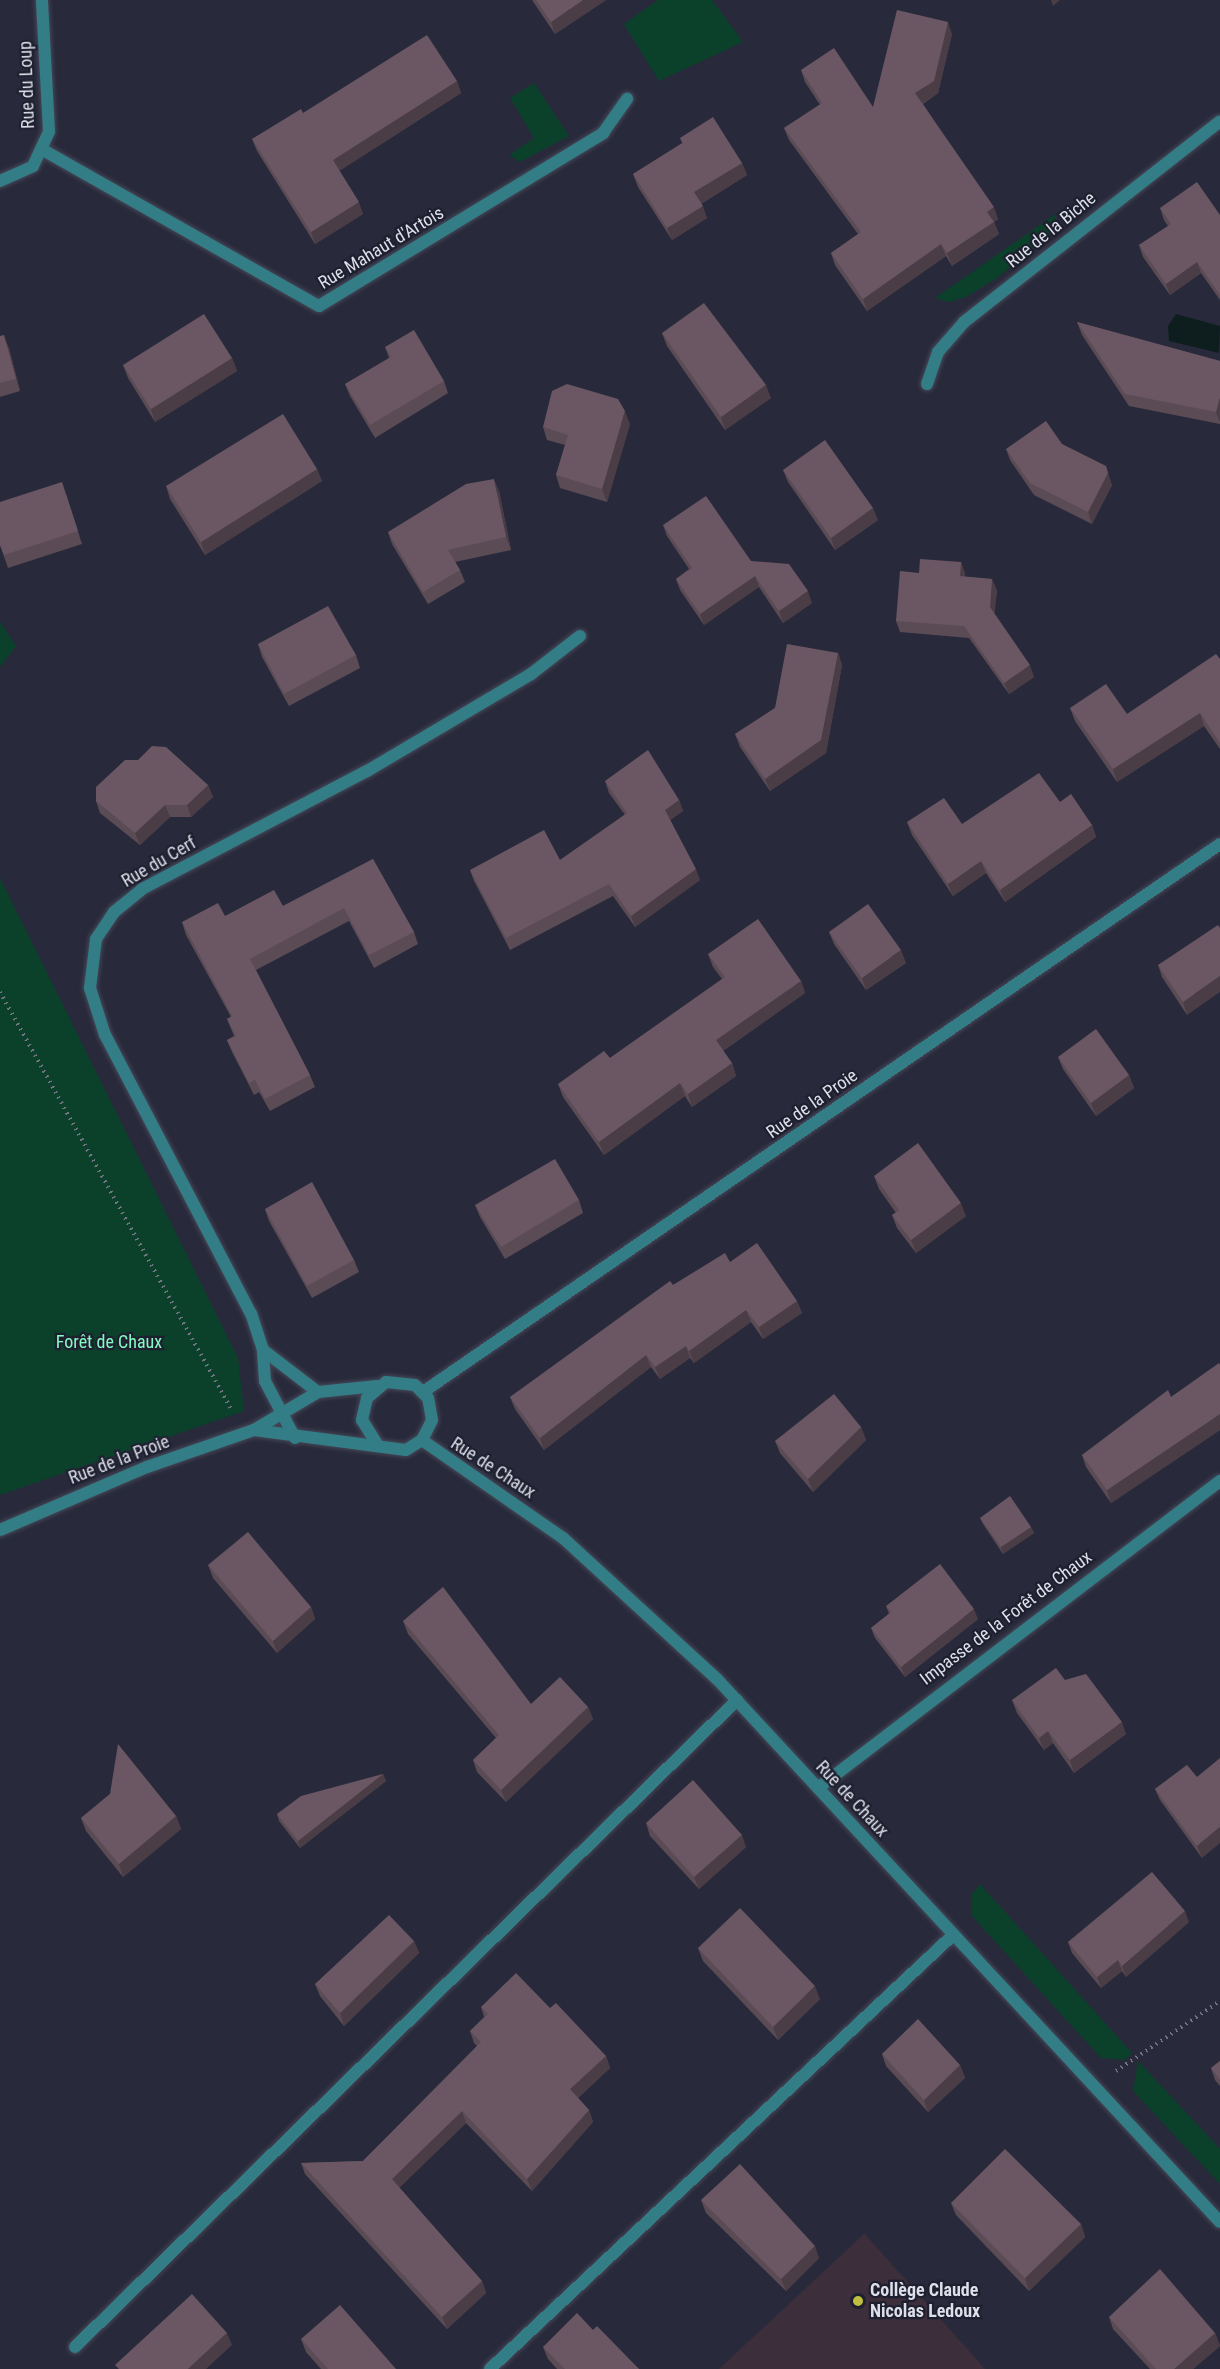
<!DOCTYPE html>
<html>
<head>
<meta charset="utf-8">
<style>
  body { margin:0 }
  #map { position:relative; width:1220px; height:2369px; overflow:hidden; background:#282a3b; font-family:"Roboto Condensed",sans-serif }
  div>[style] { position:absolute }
  .education>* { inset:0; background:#3c2e3b }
  .green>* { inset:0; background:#0b402b }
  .water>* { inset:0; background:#0e1d1e }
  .path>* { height:4px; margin-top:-2px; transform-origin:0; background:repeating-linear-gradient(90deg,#747685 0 1.5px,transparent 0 6px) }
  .roads { filter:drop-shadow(0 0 2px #454757) drop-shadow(0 0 2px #454757) }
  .service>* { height:12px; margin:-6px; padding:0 6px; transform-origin:6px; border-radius:6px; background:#337d86 }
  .minor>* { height:12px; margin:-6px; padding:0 6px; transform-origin:6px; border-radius:6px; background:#337d86 }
  .wall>* { inset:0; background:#5b4b55 }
  .shaded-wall>* { inset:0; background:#4a3d45 }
  .building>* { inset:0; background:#6a5763 }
  .dots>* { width:16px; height:16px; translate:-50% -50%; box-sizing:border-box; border:3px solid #1e2030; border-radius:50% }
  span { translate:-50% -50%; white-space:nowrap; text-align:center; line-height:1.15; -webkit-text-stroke:4.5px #1e2030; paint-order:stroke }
  .street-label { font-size:18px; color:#dddfea }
  .park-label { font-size:18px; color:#85fac2 }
  .poi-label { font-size:18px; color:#dddfea; font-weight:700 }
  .left { translate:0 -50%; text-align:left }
</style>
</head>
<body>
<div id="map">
  <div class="education">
    <i style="clip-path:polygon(864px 2233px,985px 2369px,719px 2369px,864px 2234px)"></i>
  </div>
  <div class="green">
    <i style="clip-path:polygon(658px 0,712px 0,743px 42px,659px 81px,624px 24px)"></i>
    <i style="clip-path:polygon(534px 83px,569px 136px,520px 162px,509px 155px,534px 138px,510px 98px)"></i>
    <i style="clip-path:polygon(1057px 213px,1050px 235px,997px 278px,966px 297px,949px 302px,935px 298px)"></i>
    <i style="clip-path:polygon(0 622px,16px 646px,0 667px)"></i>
    <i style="clip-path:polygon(0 878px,238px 1358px,244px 1411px,0 1495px)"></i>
    <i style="clip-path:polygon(980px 1884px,1132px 2053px,1125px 2060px,1101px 2058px,972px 1916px,971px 1895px)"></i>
    <i style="clip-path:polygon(1138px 2061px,1220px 2149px,1220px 2184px,1133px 2091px)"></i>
  </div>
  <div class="water">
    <i style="clip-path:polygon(1176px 314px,1220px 326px,1219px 353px,1169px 341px,1168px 326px)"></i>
  </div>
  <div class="path">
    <i style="left:0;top:992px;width:477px;rotate:61deg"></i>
    <i style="left:1116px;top:2071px;width:125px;rotate:-33.9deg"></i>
  </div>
  <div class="roads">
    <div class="service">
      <i style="left:75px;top:2347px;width:926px;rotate:-44.34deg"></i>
    </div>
    <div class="minor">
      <i style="left:43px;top:150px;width:317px;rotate:29.5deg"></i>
      <i style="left:319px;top:306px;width:333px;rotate:-31.3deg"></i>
      <i style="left:603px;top:133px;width:42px;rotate:-54.8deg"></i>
      <i style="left:0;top:181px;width:36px;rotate:-24deg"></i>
      <i style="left:33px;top:166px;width:38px;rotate:-65deg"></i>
      <i style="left:49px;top:131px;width:131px;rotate:-93.1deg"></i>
      <i style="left:927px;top:384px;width:34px;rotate:-71deg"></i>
      <i style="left:938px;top:352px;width:40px;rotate:-49deg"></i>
      <i style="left:964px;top:322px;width:325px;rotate:-38.1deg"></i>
      <i style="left:263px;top:1350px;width:69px;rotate:37.4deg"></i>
      <i style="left:423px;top:1392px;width:967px;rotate:-34.51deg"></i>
      <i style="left:254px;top:1430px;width:153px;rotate:7.5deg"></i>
      <i style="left:406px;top:1450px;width:19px;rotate:-32deg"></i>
      <i style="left:422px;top:1440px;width:22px;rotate:-63deg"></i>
      <i style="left:432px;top:1420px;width:22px;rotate:-100deg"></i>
      <i style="left:428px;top:1398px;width:18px;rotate:-135deg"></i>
      <i style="left:415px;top:1385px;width:29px;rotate:-174deg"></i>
      <i style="left:386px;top:1382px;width:25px;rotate:140deg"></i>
      <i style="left:367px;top:1398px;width:23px;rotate:103deg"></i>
      <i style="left:362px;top:1420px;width:31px;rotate:58deg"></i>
      <i style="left:295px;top:1438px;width:64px;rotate:-117.8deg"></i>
      <i style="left:265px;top:1381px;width:31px;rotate:-94deg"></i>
      <i style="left:263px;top:1350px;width:38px;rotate:-108deg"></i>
      <i style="left:251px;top:1314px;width:315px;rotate:-117.6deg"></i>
      <i style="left:105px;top:1035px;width:49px;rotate:-107.7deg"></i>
      <i style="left:90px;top:988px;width:49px;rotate:-83deg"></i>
      <i style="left:96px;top:939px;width:32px;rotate:-56deg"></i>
      <i style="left:114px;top:912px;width:36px;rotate:-39deg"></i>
      <i style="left:142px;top:889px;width:254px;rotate:-27.7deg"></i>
      <i style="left:367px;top:771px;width:191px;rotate:-30.6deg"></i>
      <i style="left:531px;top:674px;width:62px;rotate:-37.8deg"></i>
      <i style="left:422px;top:1440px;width:172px;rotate:34.8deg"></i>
      <i style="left:563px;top:1538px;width:209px;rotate:42.5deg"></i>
      <i style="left:717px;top:1679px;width:740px;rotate:47.19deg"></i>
      <i style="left:0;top:1530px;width:160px;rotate:-23.2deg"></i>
      <i style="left:147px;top:1467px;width:113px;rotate:-19.1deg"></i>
      <i style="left:254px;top:1430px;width:74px;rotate:-30.7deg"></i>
      <i style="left:318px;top:1392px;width:59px;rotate:-5.8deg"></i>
      <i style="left:818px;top:1788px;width:506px;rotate:-37.37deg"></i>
      <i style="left:490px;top:2369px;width:635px;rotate:-43.15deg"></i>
    </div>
  </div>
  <div class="wall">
    <i style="clip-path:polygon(532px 0,606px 0,555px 34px)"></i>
    <i style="clip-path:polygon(952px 34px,938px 93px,923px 104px,998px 219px,994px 222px,999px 234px,952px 266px,946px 256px,867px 311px,835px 265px,831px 253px,858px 234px,789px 140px,784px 128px,820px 105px,805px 82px,801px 70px,873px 107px)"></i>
    <i style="clip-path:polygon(457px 81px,461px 93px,339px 171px,363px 214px,315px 244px,257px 151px,252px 139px,303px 113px)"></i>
    <i style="clip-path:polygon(680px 138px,742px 163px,747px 175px,701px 204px,707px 218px,672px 240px,638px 187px,633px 174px,682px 143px)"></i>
    <i style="clip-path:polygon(1160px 208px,1220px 215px,1220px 300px,1201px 273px,1170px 295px,1143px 257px,1139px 245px,1168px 226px,1164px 220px)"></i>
    <i style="clip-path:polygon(1077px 322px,1220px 361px,1220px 424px,1129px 406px,1082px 335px)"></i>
    <i style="clip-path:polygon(662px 333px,771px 398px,725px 430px,667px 346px)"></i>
    <i style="clip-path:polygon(0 336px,9px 348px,20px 391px,0 397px)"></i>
    <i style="clip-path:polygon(385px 347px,444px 381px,448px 393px,375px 438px,350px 396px,345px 384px,389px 358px)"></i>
    <i style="clip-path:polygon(232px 358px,237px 371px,155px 422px,128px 378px,123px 365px)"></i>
    <i style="clip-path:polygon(630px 424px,607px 502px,560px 488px,556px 475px,565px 445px,547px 440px,543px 427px)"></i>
    <i style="clip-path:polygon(1062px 444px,1112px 485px,1092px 524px,1034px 495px,1010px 460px,1006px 449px)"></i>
    <i style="clip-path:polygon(317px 469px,322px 481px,205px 555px,170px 499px,166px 486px)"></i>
    <i style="clip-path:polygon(783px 470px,878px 520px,835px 550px,788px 482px)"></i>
    <i style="clip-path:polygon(499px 491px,511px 550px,455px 562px,460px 570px,465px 582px,428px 604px,392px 544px,388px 532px)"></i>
    <i style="clip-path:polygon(66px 494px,82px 544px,8px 568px,0 545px)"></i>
    <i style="clip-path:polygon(663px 525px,751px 561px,812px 603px,783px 623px,759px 587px,704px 625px,680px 590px,676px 579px,689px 569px,667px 536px)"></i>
    <i style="clip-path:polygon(961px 562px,965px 574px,965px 577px,992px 579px,997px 591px,994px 614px,1034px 677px,1009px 694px,969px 638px,900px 632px,896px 621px,919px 573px)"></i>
    <i style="clip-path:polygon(258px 644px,356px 655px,360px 668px,289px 706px,262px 657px)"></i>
    <i style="clip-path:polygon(838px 653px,842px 665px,826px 753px,770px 791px,740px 747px,735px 734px,775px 708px)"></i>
    <i style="clip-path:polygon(1220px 659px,1220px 749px,1204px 726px,1117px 782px,1075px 721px,1070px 708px,1127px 714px)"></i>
    <i style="clip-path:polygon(605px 781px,679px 800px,683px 811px,670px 820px,700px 880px,635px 927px,613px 896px,510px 950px,474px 881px,470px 870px,560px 860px,625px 815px,609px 793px)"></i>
    <i style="clip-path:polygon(208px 785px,213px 797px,191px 817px,170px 817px,140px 845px,100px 813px,96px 801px)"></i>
    <i style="clip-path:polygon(1060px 802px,1092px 825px,1096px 837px,1005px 902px,986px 873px,953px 896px,912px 835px,907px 822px,962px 824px)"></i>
    <i style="clip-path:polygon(373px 859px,414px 932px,418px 944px,374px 968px,349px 921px,256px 970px,310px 1075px,315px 1087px,270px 1111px,259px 1092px,254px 1095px,232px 1052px,227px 1040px,234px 1036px,227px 1019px,231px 1017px,186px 935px,182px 922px,225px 916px,283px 906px)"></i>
    <i style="clip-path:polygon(1220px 928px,1187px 1015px,1162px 977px,1158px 965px)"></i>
    <i style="clip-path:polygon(829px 932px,906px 963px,866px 990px,834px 944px)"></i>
    <i style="clip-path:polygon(708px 954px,801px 981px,805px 993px,723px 1051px,732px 1063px,736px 1076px,692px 1107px,685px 1096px,604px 1155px,563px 1097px,558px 1084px,610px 1058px,722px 979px,713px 967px)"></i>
    <i style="clip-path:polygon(1058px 1057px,1129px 1075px,1134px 1088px,1096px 1116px,1063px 1069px)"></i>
    <i style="clip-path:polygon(874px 1176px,966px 1216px,916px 1253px,897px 1228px,892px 1215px,896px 1213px,879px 1189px)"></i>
    <i style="clip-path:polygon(579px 1200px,583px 1213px,505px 1259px,480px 1217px,475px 1205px)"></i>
    <i style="clip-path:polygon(265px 1209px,354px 1260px,359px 1272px,312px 1298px,269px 1221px)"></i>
    <i style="clip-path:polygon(730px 1262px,797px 1301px,802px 1313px,763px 1339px,751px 1322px,694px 1363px,690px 1358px,660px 1379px,651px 1367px,544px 1450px,515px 1409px,510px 1397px,673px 1285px)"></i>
    <i style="clip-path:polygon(1220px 1365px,1220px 1430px,1111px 1503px,1086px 1467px,1082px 1455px)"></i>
    <i style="clip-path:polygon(861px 1427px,866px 1440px,813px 1492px,780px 1453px,775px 1441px)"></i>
    <i style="clip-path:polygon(980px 1518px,1031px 1527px,1034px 1533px,1003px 1554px,983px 1524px)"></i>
    <i style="clip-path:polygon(208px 1565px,311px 1607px,315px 1619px,277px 1653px,213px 1578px)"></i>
    <i style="clip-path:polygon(886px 1606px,978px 1619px,905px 1677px,875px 1638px,871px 1628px,889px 1614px)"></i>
    <i style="clip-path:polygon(403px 1621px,531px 1704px,588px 1707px,593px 1719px,506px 1802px,477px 1772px,473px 1760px,496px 1738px,408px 1634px)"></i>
    <i style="clip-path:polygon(1065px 1680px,1126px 1734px,1074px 1773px,1053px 1743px,1044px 1750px,1017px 1713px,1012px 1700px)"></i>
    <i style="clip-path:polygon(1187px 1765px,1202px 1858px,1160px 1800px,1155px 1789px)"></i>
    <i style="clip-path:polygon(383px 1774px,386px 1781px,300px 1848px,279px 1821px,277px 1814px)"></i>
    <i style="clip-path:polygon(110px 1794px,176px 1816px,181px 1829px,123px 1877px,86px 1831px,81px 1818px)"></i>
    <i style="clip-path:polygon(646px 1823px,746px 1847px,699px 1889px,650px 1836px)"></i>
    <i style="clip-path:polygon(1189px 1922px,1126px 1977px,1122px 1971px,1101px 1988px,1072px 1953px,1068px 1942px)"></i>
    <i style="clip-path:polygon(414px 1941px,419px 1953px,344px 2026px,320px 1996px,315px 1984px)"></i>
    <i style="clip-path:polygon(698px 1948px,820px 1999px,778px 2040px,703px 1961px)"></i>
    <i style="clip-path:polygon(481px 2007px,550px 2008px,606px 2056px,610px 2068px,578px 2098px,589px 2110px,593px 2122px,532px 2191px,466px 2123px,399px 2188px,482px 2281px,486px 2293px,447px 2329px,305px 2174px,301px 2163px,363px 2161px,477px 2046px,474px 2043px,470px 2031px,484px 2017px)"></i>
    <i style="clip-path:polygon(882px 2054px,960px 2065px,965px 2078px,928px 2112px,886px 2066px)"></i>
    <i style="clip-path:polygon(1220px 2061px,1220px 2086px,1215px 2080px,1211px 2068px)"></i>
    <i style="clip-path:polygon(701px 2200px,819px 2258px,786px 2291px,706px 2213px)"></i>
    <i style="clip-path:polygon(951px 2203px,1081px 2224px,1085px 2237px,1029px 2291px,956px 2215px)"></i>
    <i style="clip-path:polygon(1109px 2317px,1215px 2333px,1220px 2346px,1193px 2369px,1150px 2369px,1113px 2329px)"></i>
    <i style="clip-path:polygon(593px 2330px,639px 2369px,557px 2369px,548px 2359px,543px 2347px)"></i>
    <i style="clip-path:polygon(301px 2339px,396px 2369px,321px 2369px,306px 2352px)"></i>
  </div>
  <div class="shaded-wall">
    <i style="clip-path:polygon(583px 0,606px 0,555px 34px,551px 22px)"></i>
    <i style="clip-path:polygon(1051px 0,1060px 0,1053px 6px)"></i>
    <i style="clip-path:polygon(948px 22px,952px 34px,938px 93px,920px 105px,915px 93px)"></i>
    <i style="clip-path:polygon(457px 81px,461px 93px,337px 172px,333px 160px)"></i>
    <i style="clip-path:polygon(742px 163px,747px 175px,699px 205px,694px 192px)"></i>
    <i style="clip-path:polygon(359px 202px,363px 214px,315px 244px,311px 232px)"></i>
    <i style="clip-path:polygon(703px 206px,707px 218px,672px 240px,667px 228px)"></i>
    <i style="clip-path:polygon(994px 207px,998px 219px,994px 222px,999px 234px,952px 266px,947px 253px,987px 212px)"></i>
    <i style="clip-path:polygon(941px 244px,946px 256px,867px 311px,863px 299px)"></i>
    <i style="clip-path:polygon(1197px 262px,1201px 273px,1170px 295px,1166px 284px)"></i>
    <i style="clip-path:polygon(4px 335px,9px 348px,20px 391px,16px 379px)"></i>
    <i style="clip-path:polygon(232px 358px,237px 371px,155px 422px,151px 409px)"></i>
    <i style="clip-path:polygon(766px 385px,771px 398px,725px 430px,721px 417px)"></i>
    <i style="clip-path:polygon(1220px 397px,1220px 422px,1216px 412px)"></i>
    <i style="clip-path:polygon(625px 411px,630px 424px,607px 502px,602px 489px)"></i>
    <i style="clip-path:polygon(1106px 466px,1112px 485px,1092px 524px,1088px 512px)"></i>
    <i style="clip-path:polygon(317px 469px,322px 481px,205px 555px,201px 542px)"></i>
    <i style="clip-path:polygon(494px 479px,499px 491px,511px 550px,506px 537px)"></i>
    <i style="clip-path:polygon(873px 508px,878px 520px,835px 550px,831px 538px)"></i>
    <i style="clip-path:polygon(961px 562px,965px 574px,964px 588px,960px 576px)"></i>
    <i style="clip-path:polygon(755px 576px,759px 587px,704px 625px,700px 614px)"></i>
    <i style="clip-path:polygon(992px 579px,997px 591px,994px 619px,990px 607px)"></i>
    <i style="clip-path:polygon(808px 591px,812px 603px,783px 623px,779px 611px)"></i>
    <i style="clip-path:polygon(838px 653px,842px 665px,826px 753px,770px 791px,765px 779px)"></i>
    <i style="clip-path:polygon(1030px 665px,1034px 677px,1009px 694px,1004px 683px)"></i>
    <i style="clip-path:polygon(1200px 713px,1204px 726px,1117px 782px,1113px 769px)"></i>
    <i style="clip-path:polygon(208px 785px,213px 797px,191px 817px,187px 805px)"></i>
    <i style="clip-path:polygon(679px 800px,683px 811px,669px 821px,665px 810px)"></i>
    <i style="clip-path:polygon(165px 805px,170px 817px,140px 845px,135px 833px)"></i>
    <i style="clip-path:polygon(1092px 825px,1096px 837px,1005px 902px,1000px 890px)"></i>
    <i style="clip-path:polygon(981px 861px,986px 873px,953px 896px,948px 884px)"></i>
    <i style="clip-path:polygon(696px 869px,700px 880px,635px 927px,631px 916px)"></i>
    <i style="clip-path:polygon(901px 950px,906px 963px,866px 990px,862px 978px)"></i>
    <i style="clip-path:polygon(1220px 976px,1220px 992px,1187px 1015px,1183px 1002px)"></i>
    <i style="clip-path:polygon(801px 981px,805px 993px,720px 1053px,716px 1040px)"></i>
    <i style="clip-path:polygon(732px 1063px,736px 1076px,692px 1107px,688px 1094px)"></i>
    <i style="clip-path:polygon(1129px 1075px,1134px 1088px,1096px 1116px,1091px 1103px)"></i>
    <i style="clip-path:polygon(680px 1083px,685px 1096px,604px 1155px,599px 1142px)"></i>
    <i style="clip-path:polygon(961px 1203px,966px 1216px,916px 1253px,911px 1240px)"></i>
    <i style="clip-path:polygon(797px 1301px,802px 1313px,763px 1339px,759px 1327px)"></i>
    <i style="clip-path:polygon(746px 1310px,751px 1322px,694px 1363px,689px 1351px)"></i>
    <i style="clip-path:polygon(686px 1346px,690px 1358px,660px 1379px,655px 1367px)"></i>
    <i style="clip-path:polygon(646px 1355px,651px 1367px,544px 1450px,540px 1438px)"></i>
    <i style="clip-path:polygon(1220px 1414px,1220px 1430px,1111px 1503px,1107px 1490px)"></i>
    <i style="clip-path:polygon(861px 1427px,866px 1440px,813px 1492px,808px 1479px)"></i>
    <i style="clip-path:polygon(1031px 1527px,1034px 1533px,1003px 1554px,1001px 1547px)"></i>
    <i style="clip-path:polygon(311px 1607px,315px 1619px,277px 1653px,273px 1641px)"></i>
    <i style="clip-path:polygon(974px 1609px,978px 1619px,905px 1677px,901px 1667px)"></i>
    <i style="clip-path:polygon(588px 1707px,593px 1719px,506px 1802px,501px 1790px)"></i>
    <i style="clip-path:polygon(1122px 1722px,1126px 1734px,1074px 1773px,1070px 1760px)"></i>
    <i style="clip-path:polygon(1048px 1731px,1053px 1743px,1044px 1750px,1039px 1738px)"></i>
    <i style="clip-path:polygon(383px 1774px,386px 1781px,300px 1848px,298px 1841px)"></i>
    <i style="clip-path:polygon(176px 1816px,181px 1829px,123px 1877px,119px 1864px)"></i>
    <i style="clip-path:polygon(1220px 1827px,1220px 1843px,1202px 1858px,1197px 1846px)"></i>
    <i style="clip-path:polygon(742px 1835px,746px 1847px,699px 1889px,694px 1877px)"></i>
    <i style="clip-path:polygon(1185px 1911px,1189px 1922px,1126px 1977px,1122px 1966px)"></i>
    <i style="clip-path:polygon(414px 1941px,419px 1953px,344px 2026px,340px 2013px)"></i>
    <i style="clip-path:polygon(1118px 1960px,1122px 1971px,1101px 1988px,1097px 1977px)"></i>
    <i style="clip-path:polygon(815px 1986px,820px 1999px,778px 2040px,773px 2027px)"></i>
    <i style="clip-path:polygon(606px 2056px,610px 2068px,574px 2101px,570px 2089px)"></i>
    <i style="clip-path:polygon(960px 2065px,965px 2078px,928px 2112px,924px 2100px)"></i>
    <i style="clip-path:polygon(589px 2110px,593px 2122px,532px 2191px,527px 2179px)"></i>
    <i style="clip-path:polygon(462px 2111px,466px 2123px,396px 2191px,392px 2179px)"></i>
    <i style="clip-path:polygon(1081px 2224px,1085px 2237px,1029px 2291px,1025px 2278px)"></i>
    <i style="clip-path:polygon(815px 2246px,819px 2258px,786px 2291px,781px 2279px)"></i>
    <i style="clip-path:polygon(482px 2281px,486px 2293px,447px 2329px,442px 2317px)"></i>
    <i style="clip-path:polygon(227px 2333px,232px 2345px,206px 2369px,188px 2369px)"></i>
    <i style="clip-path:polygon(1215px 2333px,1220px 2346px,1193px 2369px,1174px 2369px)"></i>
  </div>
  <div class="building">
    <i style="clip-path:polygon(536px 0,583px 0,551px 22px)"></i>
    <i style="clip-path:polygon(897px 10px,948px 22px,934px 81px,915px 93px,994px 207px,987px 212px,994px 222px,947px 253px,941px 244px,863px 299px,831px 253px,861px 232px,784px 128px,822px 103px,801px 70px,834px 48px,873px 107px)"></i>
    <i style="clip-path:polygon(427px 35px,457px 81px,333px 160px,359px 202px,311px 232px,252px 139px,301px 109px,303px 113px)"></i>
    <i style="clip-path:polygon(713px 117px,742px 163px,694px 192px,703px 206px,667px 228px,633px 174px,683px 143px,680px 138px)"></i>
    <i style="clip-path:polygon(1197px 182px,1220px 215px,1220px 295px,1197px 262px,1166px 284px,1139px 245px,1171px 224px,1160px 208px)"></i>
    <i style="clip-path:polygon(704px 303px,766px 385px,721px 417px,662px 333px)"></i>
    <i style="clip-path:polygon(204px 314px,232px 358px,151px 409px,123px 365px)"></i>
    <i style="clip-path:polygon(1077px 322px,1220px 361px,1220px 397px,1216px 412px,1125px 394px)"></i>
    <i style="clip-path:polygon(414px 330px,444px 381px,370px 425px,345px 384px,391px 357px,385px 347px)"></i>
    <i style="clip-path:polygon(4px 335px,16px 379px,0 383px,0 336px)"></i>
    <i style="clip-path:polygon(567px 384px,618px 399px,625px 411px,602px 489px,556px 475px,568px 435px,543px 427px,552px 391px)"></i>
    <i style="clip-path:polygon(283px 414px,317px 469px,201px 542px,166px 486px)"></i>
    <i style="clip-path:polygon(1046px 421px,1062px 444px,1106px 466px,1108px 473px,1088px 512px,1030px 483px,1006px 449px)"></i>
    <i style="clip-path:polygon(825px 440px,873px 508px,831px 538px,783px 470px)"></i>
    <i style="clip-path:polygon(494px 479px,506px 537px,448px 550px,460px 570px,423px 592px,388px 532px,466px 484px)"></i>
    <i style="clip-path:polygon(62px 482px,78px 531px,4px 555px,0 545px,0 502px)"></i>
    <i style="clip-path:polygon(706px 496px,751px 561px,789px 564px,808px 591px,779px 611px,755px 576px,700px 614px,676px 579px,692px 568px,663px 525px)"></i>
    <i style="clip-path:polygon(920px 559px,961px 562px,960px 576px,992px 579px,990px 607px,1030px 665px,1004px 683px,964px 626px,896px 621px,900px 571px,919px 573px)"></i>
    <i style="clip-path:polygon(328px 606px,356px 655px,284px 694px,258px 644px)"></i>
    <i style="clip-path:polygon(787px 644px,838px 653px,821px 740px,765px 779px,735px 734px,775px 708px)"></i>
    <i style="clip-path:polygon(1216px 654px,1220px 659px,1220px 743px,1200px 713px,1113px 769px,1070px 708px,1106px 684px,1127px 714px)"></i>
    <i style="clip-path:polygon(152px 746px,166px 747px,208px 785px,187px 805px,165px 805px,135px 833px,96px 801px,96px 787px,125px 760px,138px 760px)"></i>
    <i style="clip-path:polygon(648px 750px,679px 800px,665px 810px,696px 869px,631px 916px,609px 884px,506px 938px,470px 870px,544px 830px,560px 860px,627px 813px,605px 781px)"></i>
    <i style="clip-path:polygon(1039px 773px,1060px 802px,1071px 794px,1092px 825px,1000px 890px,981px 861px,948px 884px,907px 822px,944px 798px,962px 824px)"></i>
    <i style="clip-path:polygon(373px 859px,414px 932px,369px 955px,344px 908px,250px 959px,310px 1075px,265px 1099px,255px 1080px,249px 1083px,227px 1040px,236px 1036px,227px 1019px,232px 1016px,182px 922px,218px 903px,225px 916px,274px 890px,283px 906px)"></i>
    <i style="clip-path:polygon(868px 904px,901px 950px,862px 978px,829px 932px)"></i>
    <i style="clip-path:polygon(758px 919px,801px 981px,716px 1040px,732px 1063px,688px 1094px,680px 1083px,599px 1142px,558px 1084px,604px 1051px,610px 1058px,725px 977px,708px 954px)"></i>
    <i style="clip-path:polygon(1218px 925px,1220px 928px,1220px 976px,1183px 1002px,1158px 965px)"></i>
    <i style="clip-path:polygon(1096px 1029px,1129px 1075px,1091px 1103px,1058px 1057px)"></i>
    <i style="clip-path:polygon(918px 1143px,961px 1203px,911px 1240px,892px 1215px,899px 1210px,874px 1176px)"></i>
    <i style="clip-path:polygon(555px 1159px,579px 1200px,501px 1247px,475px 1205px)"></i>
    <i style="clip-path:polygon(312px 1182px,354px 1260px,307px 1286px,265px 1209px)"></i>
    <i style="clip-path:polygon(757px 1243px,797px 1301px,759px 1327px,746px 1310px,689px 1351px,686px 1346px,655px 1367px,646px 1355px,540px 1438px,510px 1397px,670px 1281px,673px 1285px,725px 1253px,730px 1262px)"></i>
    <i style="clip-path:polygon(1219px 1363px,1220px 1365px,1220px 1414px,1107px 1490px,1082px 1455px,1168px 1390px,1171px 1397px)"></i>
    <i style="clip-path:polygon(834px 1394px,861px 1427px,808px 1479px,775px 1441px)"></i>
    <i style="clip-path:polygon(1010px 1496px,1031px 1527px,1001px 1547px,980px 1518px)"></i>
    <i style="clip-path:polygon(248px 1532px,311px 1607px,273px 1641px,208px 1565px)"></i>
    <i style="clip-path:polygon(940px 1564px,974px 1609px,901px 1667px,871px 1628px,891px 1612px,886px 1606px)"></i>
    <i style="clip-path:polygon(443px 1587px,531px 1704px,560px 1677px,588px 1707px,501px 1790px,473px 1760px,499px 1735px,403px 1621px)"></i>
    <i style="clip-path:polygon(1056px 1668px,1065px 1680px,1086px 1674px,1122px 1722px,1070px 1760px,1048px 1731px,1039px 1738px,1012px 1700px)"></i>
    <i style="clip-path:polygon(118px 1744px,176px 1816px,119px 1864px,81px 1818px,110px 1794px)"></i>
    <i style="clip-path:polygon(1220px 1758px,1220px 1827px,1197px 1846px,1155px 1789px,1187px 1765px,1197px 1777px)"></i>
    <i style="clip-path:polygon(383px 1774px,298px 1841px,277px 1814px,301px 1796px)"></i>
    <i style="clip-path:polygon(693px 1780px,742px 1835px,694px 1877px,646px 1823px)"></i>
    <i style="clip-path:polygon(1152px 1872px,1185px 1911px,1122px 1966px,1118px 1960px,1097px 1977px,1068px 1942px)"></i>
    <i style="clip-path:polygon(740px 1908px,815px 1986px,773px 2027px,698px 1948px)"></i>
    <i style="clip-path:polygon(389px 1915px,414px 1941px,340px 2013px,315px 1984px)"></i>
    <i style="clip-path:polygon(516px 1973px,550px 2008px,556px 2003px,606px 2056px,570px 2089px,589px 2110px,527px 2179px,462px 2111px,392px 2179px,482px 2281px,442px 2317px,301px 2163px,363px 2161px,481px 2042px,470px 2031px,488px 2014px,481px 2007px)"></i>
    <i style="clip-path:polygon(918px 2019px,960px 2065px,924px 2100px,882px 2054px)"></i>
    <i style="clip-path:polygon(1220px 2061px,1220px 2080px,1211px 2068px)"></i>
    <i style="clip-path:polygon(1005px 2149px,1081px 2224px,1025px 2278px,951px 2203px)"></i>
    <i style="clip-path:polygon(740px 2164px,815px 2246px,781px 2279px,701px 2200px)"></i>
    <i style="clip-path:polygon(1160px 2269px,1215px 2333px,1174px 2369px,1156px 2369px,1109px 2317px)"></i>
    <i style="clip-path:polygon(192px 2294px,227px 2333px,188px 2369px,119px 2369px,115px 2365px)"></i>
    <i style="clip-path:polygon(340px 2305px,396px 2369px,328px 2369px,301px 2339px)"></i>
    <i style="clip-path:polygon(577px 2313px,593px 2330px,597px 2326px,639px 2369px,565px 2369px,543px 2347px)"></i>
  </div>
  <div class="dots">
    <i style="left:858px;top:2301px;background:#c0be41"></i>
  </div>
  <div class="street-label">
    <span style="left:27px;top:85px;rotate:-92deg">Rue du Loup</span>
    <span style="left:1051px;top:230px;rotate:-39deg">Rue de la Biche</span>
    <span style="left:381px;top:248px;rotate:-31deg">Rue Mahaut d'Artois</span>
    <span style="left:159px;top:862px;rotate:-30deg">Rue du Cerf</span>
    <span style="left:812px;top:1104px;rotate:-35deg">Rue de la Proie</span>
    <span style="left:119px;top:1460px;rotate:-21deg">Rue de la Proie</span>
    <span style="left:493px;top:1468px;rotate:33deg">Rue de Chaux</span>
    <span style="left:1006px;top:1618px;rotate:-37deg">Impasse de la Forêt de Chaux</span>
    <span style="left:852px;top:1799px;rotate:47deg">Rue de Chaux</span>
  </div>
  <div class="park-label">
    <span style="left:109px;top:1342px">Forêt de Chaux</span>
  </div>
  <div class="poi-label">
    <span class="left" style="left:870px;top:2301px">Collège Claude<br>Nicolas Ledoux</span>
  </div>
</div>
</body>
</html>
